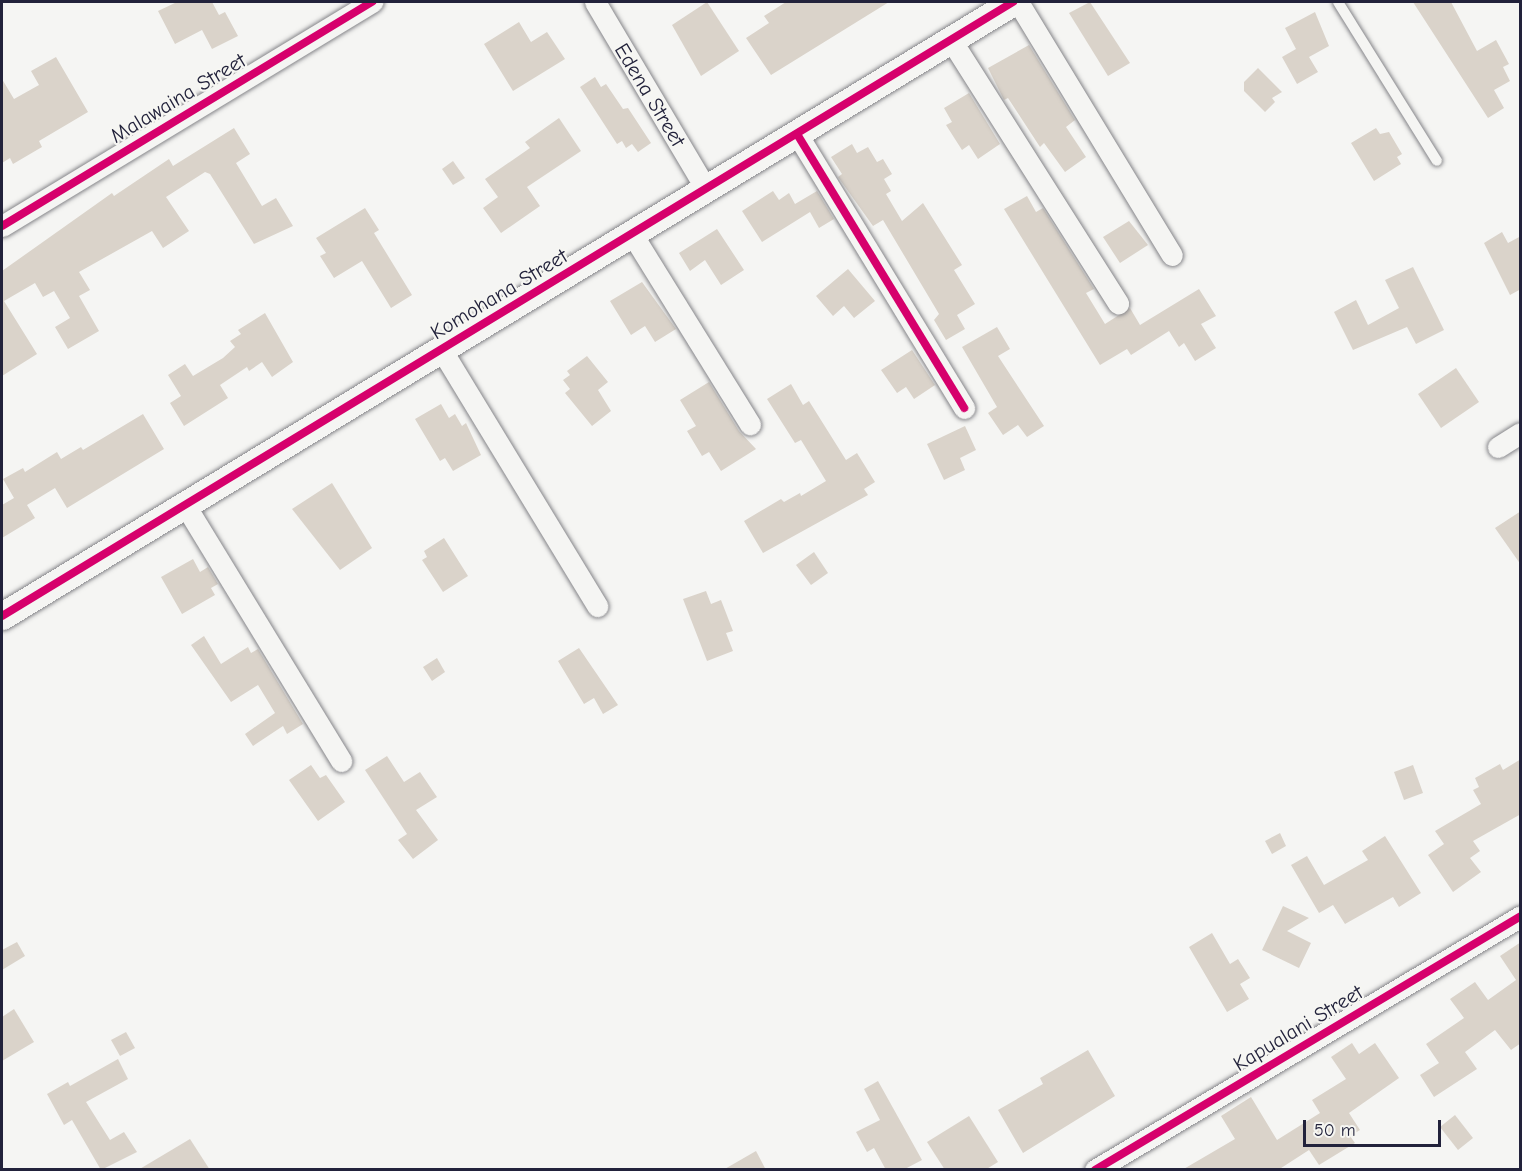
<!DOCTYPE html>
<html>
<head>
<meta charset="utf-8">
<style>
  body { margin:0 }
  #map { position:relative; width:1522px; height:1171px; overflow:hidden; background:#f5f5f3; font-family:"Comic Neue",sans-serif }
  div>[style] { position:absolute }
  .building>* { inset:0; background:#dad3ca }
  .roads { filter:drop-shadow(0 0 2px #858589) drop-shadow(0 0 2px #858589) }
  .service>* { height:10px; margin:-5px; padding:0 5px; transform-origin:5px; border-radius:5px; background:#f5f5f3 }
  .minor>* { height:21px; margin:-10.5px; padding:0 10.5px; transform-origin:10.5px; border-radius:10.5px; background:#f5f5f3 }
  .tertiary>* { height:27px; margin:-13.5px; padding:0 13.5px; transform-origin:13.5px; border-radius:13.5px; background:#f5f5f3 }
  .cycleway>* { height:8px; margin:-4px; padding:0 4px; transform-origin:4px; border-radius:4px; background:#d6006c }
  span { translate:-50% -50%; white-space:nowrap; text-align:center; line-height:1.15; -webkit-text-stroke:4.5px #f6f6f2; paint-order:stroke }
  .street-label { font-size:21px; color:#22223b }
  .frame { position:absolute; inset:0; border:3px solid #22223b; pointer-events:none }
  .scale { position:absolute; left:1303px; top:1120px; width:138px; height:27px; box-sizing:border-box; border:3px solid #22223b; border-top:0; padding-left:8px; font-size:18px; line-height:21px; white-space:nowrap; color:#22223b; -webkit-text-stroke:4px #f6f6f2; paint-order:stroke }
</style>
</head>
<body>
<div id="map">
  <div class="building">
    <i style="clip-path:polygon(177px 2px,212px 2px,219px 15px,225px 12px,238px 36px,212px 49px,202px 30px,175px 44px,158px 11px)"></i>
    <i style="clip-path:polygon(707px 2px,739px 51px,701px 76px,672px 25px)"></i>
    <i style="clip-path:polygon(786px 2px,889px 2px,771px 75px,746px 38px,769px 23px,764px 16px)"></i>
    <i style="clip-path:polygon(1090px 2px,1130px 63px,1108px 76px,1069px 13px)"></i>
    <i style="clip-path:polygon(1413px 2px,1451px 2px,1477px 51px,1496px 40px,1509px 64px,1503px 67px,1510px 81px,1494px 90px,1504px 108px,1488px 118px)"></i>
    <i style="clip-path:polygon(1315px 12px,1329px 46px,1309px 57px,1318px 72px,1297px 84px,1282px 57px,1296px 49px,1285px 28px)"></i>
    <i style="clip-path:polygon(519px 22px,531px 42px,547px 32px,565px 59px,513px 91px,484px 44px)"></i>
    <i style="clip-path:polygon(1029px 45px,1075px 120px,1066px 127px,1086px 157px,1065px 172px,1044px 143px,1040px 147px,1008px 98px,1004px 100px,988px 68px)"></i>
    <i style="clip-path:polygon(56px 57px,88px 112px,39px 141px,42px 147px,13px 164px,10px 158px,2px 163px,2px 79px,14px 99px,39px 85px,31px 71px)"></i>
    <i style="clip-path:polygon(1258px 68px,1282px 92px,1272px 98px,1275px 102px,1265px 112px,1244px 91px,1244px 82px)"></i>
    <i style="clip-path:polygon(595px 77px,601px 87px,606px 84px,623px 109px,628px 108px,651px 143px,638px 152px,632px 144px,626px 148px,622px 141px,617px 144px,580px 87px)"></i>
    <i style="clip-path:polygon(969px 93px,1000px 144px,978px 159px,969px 145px,962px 150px,946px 125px,952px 122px,944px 108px)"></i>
    <i style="clip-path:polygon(559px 118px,581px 151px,527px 187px,540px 206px,501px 233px,483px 208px,498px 197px,485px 179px,530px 148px,525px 142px)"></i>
    <i style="clip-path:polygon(234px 128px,250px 154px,236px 163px,262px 206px,276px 198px,293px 226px,254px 244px,210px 174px,205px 172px,166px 197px,189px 231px,163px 248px,152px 231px,79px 272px,90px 290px,79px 296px,99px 331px,68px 349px,55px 327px,70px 318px,54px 291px,43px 297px,35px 283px,4px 301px,37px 354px,2px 376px,2px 271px,112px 193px,114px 196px,169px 159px,173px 166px)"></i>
    <i style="clip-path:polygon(1376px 128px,1380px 134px,1389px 132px,1402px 154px,1397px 157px,1401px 164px,1374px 181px,1351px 143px)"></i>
    <i style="clip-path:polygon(852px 144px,857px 153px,868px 147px,877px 162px,883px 159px,892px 174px,884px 179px,891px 191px,886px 194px,902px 221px,923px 203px,962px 265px,954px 270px,975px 304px,957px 315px,965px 329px,946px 340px,934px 320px,939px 314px,883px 220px,873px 226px,838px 177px,842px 174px,831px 157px)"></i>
    <i style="clip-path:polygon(453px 161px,465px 178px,453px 185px,442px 169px)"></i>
    <i style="clip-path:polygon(773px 191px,779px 200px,789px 193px,795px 204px,817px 191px,834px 219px,819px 228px,810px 212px,762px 242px,742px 211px)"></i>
    <i style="clip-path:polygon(1027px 196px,1036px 212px,1043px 208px,1094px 289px,1086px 293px,1105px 324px,1130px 308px,1140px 325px,1199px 289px,1216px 316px,1201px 324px,1216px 348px,1195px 361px,1184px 343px,1179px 347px,1169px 331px,1131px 355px,1127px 349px,1100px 365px,1004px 209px)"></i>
    <i style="clip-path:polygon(365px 208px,379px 230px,374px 233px,412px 295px,391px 308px,362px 261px,334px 278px,320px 256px,326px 253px,316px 238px)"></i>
    <i style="clip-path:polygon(1129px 221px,1148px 245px,1120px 263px,1103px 237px)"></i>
    <i style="clip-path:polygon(717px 229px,744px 270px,721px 285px,705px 260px,690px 271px,679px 253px)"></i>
    <i style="clip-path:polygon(1502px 232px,1508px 243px,1521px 236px,1521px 289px,1510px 295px,1484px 243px)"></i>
    <i style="clip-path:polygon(1413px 267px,1444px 330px,1416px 344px,1407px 327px,1353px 350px,1334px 312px,1356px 300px,1368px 325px,1399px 308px,1385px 280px)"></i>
    <i style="clip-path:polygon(848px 269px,875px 301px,854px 318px,844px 306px,833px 316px,816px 296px)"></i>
    <i style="clip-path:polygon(642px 282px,676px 329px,655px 342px,645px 326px,631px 335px,610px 301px)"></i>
    <i style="clip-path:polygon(265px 313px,293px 362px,272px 377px,262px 362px,249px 371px,247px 367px,220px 385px,228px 398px,184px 426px,170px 403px,181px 396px,168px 375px,185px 364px,193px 376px,223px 358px,235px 347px,230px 341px,241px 334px,238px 330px)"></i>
    <i style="clip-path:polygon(997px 327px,1010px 349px,998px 356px,1044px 426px,1027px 437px,1018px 425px,1003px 435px,988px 413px,997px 407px,962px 347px)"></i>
    <i style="clip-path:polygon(912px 350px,935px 385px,914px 399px,906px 387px,897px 393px,881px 370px)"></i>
    <i style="clip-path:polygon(587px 356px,608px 382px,598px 390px,611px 411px,592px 426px,565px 393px,570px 389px,563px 380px,570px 375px,567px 371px)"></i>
    <i style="clip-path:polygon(1456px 368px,1479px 402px,1441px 428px,1418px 394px)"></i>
    <i style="clip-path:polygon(709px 382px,739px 431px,756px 449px,721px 471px,709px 452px,702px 456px,687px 431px,696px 426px,680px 400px)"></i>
    <i style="clip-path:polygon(791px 384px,803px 405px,809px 401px,846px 460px,857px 453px,875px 482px,864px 489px,868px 495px,763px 553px,744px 521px,781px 499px,784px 502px,800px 493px,801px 496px,826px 481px,801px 440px,795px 443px,767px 399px)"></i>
    <i style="clip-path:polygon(441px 404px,449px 418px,455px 414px,462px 426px,466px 423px,481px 455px,453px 471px,445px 458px,440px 461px,415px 419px)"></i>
    <i style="clip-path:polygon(143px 414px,164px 449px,67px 508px,55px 488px,27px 505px,35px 518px,2px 538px,2px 505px,14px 498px,3px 479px,23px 468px,25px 472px,57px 452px,61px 459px,81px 447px,83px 450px)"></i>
    <i style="clip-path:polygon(965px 426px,976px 450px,960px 458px,965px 470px,944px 480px,927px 444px)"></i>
    <i style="clip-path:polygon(332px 483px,372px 548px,340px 570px,292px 509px)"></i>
    <i style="clip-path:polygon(1521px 511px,1521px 565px,1495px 528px)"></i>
    <i style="clip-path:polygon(444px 538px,468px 576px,443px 592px,422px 560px,427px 557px,424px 551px)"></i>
    <i style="clip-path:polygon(814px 552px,828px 573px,811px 585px,796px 565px)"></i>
    <i style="clip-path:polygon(193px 559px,200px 572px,208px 567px,218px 584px,211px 588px,215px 595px,182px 614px,161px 577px)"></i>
    <i style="clip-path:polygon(706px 591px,711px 604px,721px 600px,733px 631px,726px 633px,733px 651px,707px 661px,683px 599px)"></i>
    <i style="clip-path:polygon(204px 636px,221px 664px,248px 647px,251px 653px,258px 649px,303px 724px,287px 734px,283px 726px,253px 746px,245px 734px,275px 713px,258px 685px,231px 702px,191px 645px)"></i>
    <i style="clip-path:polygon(579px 648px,618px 705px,603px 714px,594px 698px,584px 704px,558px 661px)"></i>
    <i style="clip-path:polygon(437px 658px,445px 672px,432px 681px,423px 667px)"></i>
    <i style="clip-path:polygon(387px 756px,404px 782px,420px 772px,437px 797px,416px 810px,438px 840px,413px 859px,398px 840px,407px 834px,365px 770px)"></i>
    <i style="clip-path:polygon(1521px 759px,1521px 814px,1473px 841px,1480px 851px,1470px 858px,1481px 872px,1453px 892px,1428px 855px,1444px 844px,1435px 831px,1481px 804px,1473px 790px,1479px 787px,1475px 778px,1500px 764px,1503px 770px)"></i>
    <i style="clip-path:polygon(311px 765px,320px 778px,326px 775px,345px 802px,318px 821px,289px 780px)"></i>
    <i style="clip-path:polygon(1413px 765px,1423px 793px,1404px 800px,1394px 772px)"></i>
    <i style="clip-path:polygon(1280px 833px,1286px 846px,1272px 854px,1265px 841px)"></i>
    <i style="clip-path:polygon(1385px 836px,1421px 893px,1399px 907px,1393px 897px,1345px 924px,1333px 905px,1319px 913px,1291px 865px,1307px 856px,1324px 885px,1368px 860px,1362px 851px)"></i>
    <i style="clip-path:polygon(1283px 906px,1309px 918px,1287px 931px,1311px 943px,1299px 968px,1262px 950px)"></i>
    <i style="clip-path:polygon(1212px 933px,1230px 964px,1238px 959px,1250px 978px,1240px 984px,1249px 999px,1227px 1012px,1189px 947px)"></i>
    <i style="clip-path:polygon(17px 942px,25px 956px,2px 970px,2px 950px)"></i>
    <i style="clip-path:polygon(1521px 942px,1521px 1043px,1511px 1050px,1495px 1030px,1465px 1052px,1477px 1069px,1434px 1097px,1420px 1075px,1439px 1063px,1426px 1044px,1464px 1018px,1450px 999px,1475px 982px,1488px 1000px,1516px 980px,1500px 956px)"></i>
    <i style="clip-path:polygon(14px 1009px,34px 1042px,2px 1061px,2px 1017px)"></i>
    <i style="clip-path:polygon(126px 1032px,135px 1048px,120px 1056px,111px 1040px)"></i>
    <i style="clip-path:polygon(1352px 1043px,1359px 1054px,1375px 1043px,1399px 1078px,1349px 1113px,1360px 1130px,1350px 1136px,1355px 1143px,1319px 1165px,1309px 1150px,1278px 1170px,1182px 1170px,1235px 1139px,1221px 1116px,1251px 1097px,1277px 1140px,1320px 1113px,1312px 1100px,1346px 1079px,1331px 1057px)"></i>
    <i style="clip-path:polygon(1088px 1050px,1115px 1096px,1023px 1153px,998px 1110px,1043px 1084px,1040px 1078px)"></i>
    <i style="clip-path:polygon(118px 1059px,128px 1079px,86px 1102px,110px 1140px,124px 1132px,137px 1152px,101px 1170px,72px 1120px,64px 1125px,47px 1094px,68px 1082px,70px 1086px)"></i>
    <i style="clip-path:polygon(878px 1081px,922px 1160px,903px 1170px,886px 1170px,874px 1148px,867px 1152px,856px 1132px,880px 1120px,864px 1089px)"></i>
    <i style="clip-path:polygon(1455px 1115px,1473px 1138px,1458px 1150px,1440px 1127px)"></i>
    <i style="clip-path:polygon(969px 1116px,998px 1162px,985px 1170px,945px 1170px,927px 1142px)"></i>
    <i style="clip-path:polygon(190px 1139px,210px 1170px,138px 1170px)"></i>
    <i style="clip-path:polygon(756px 1151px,766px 1170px,723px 1170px)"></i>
  </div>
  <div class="roads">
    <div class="service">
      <i style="left:1338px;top:2px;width:187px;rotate:58.1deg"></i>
    </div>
    <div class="minor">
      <i style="left:595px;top:2px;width:217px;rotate:59.3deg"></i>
      <i style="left:1018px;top:2px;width:296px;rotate:58.7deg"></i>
      <i style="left:951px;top:40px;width:312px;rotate:57.6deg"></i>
      <i style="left:797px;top:134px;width:321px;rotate:58.6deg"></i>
      <i style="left:2px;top:226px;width:433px;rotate:-31.2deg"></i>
      <i style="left:632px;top:234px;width:224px;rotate:58.2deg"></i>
      <i style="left:441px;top:349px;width:301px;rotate:58.7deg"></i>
      <i style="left:1498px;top:447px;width:26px;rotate:-32deg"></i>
      <i style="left:185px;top:505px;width:300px;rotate:58.6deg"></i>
      <i style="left:1095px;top:1170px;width:495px;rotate:-30.8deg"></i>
    </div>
    <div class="tertiary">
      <i style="left:2px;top:616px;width:1183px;rotate:-31.27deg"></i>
    </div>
  </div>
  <div class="cycleway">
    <i style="left:797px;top:134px;width:321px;rotate:58.6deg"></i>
    <i style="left:2px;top:226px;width:433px;rotate:-31.2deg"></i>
    <i style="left:2px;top:616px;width:1183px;rotate:-31.27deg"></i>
    <i style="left:1095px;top:1170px;width:495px;rotate:-30.8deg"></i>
  </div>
  <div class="street-label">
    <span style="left:650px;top:95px;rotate:59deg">Edena Street</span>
    <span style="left:178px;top:98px;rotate:-31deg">Malawaina Street</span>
    <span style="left:499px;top:294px;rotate:-31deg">Komohana Street</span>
    <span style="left:1298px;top:1028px;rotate:-31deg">Kapualani Street</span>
  </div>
  <div class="frame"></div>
  <div class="scale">50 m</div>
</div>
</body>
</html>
